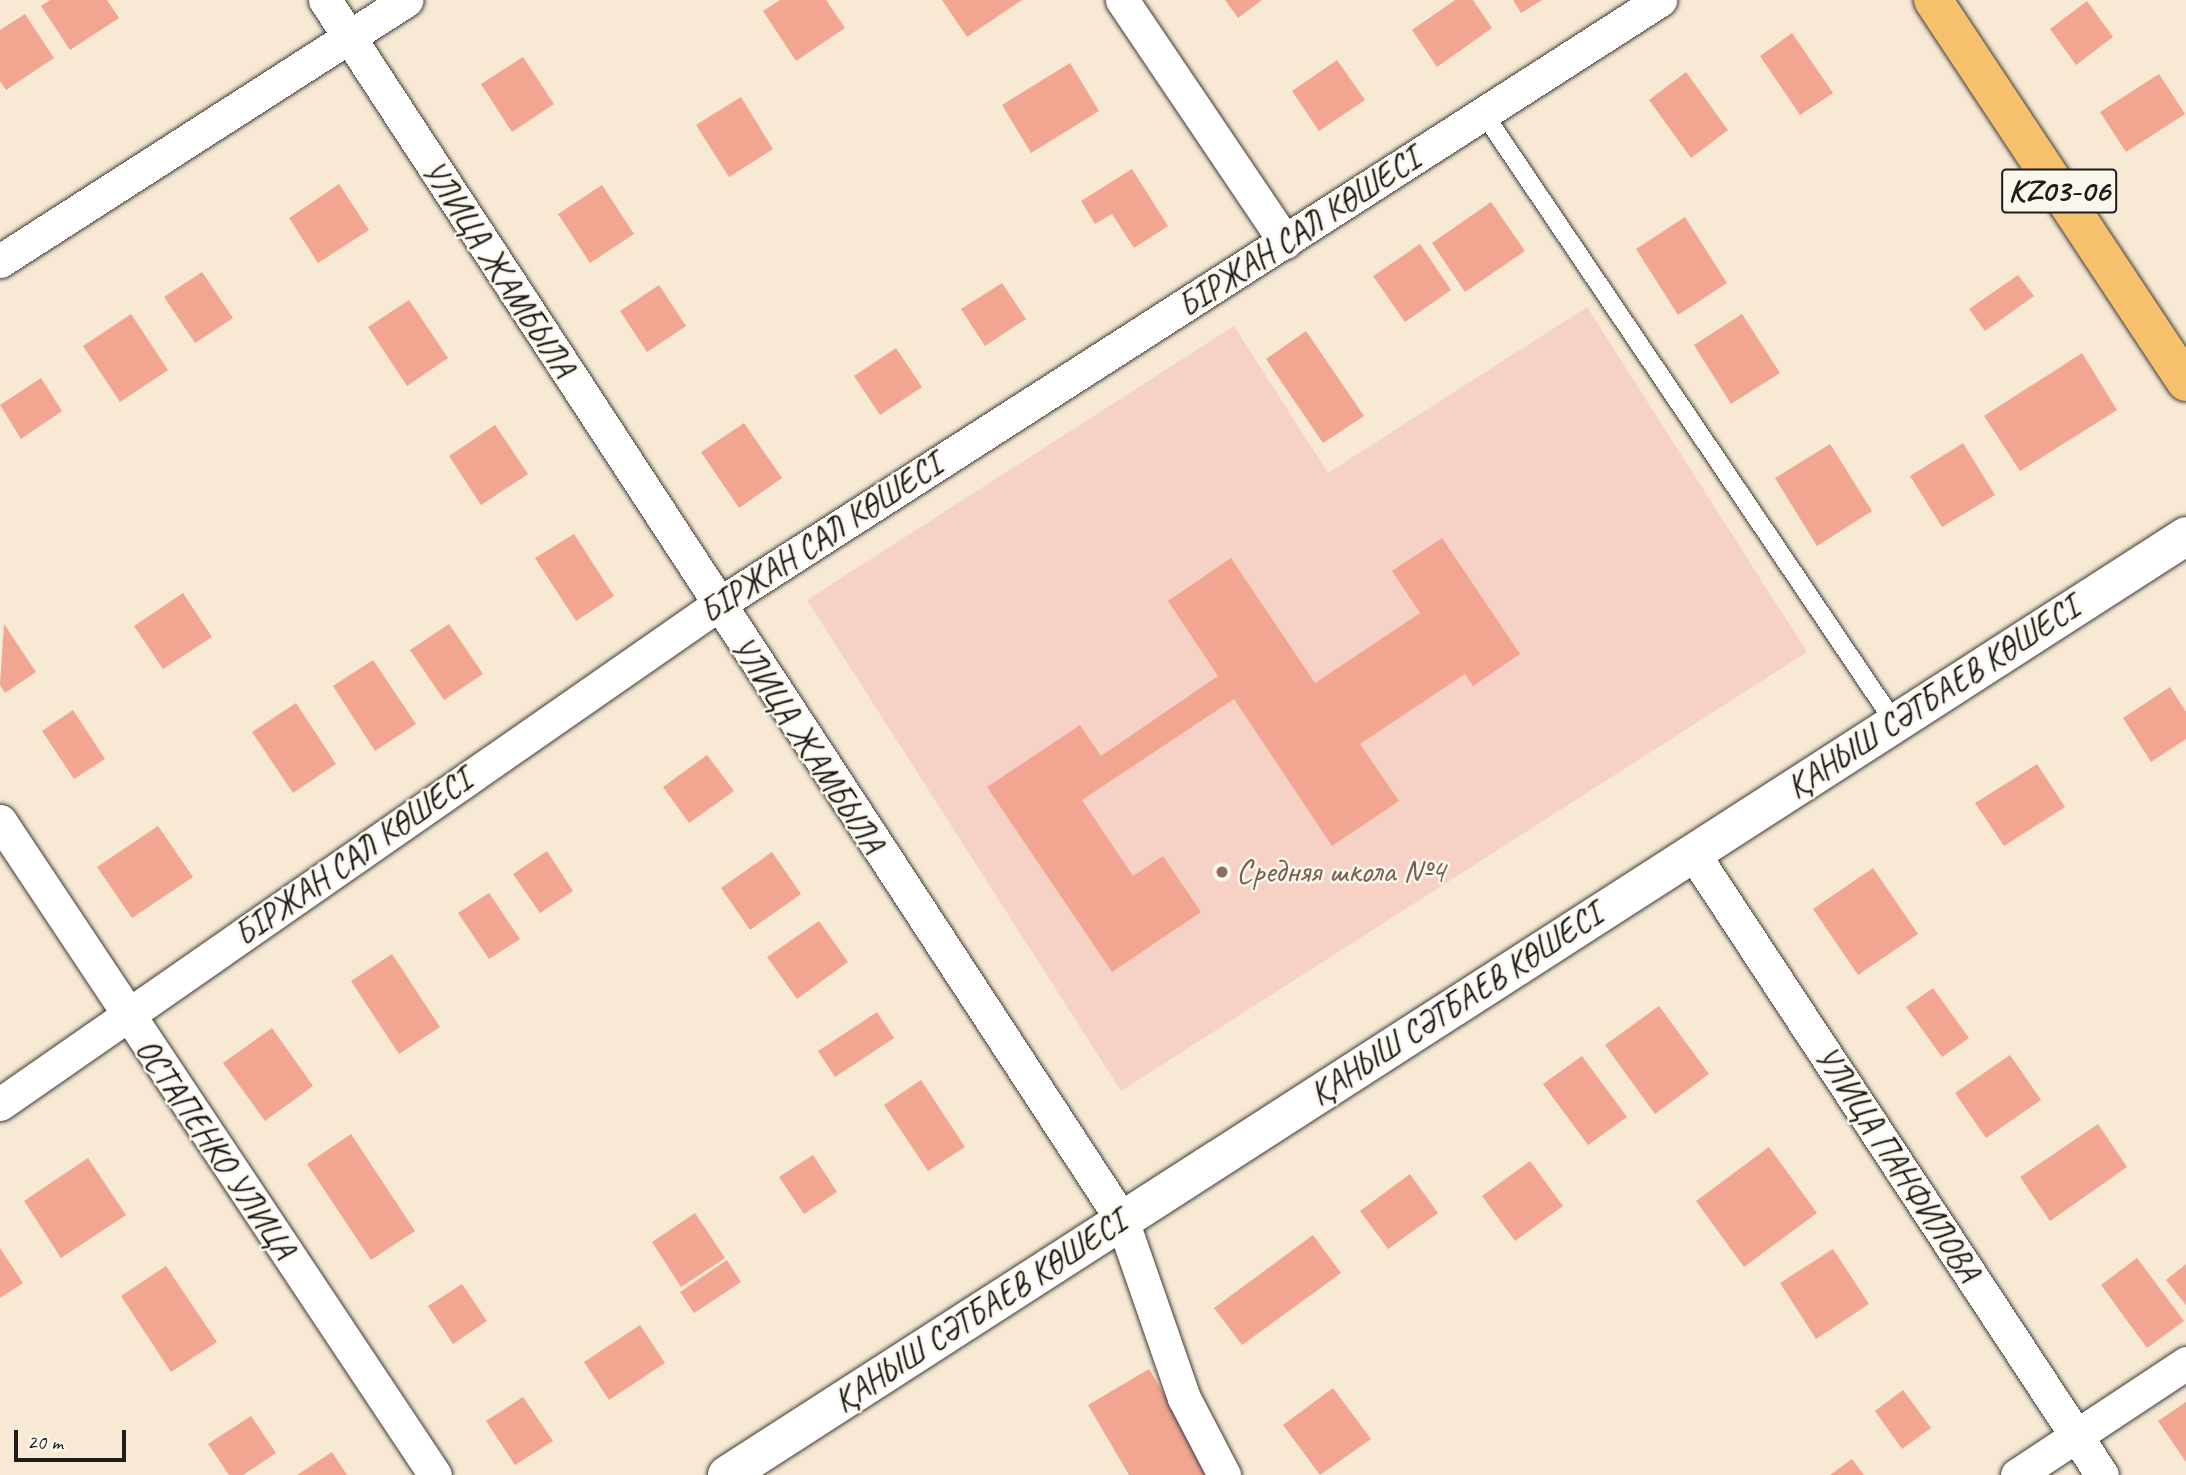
<!DOCTYPE html>
<html>
<head>
<meta charset="utf-8">
<style>
  body { margin:0 }
  #map { position:relative; width:2186px; height:1475px; overflow:hidden; background:#f7e9d3; font-family:Caveat,sans-serif }
  div>[style] { position:absolute }
  .built>* { inset:0; background:#f6d1c5 }
  .building>* { inset:0; background:#f2a692 }
  .roads { filter:drop-shadow(0 0 2px #3d3b37) drop-shadow(0 0 2px #3d3b37) }
  .service>* { height:18px; margin:-9px; padding:0 9px; transform-origin:9px; border-radius:9px; background:#fff }
  .minor>* { height:33px; margin:-16.5px; padding:0 16.5px; transform-origin:16.5px; border-radius:16.5px; background:#fff }
  .tertiary>* { height:38px; margin:-19px; padding:0 19px; transform-origin:19px; border-radius:19px; background:#fff }
  .primary>* { height:38px; margin:-19px; padding:0 19px; transform-origin:19px; border-radius:19px; background:#f7c06c }
  .dots>* { width:19px; height:19px; translate:-50% -50%; box-sizing:border-box; border:4px solid #fbf7ec; border-radius:50% }
  span { translate:-50% -50%; white-space:nowrap; text-align:center; line-height:1.15; -webkit-text-stroke:5px #fbf7ec; paint-order:stroke }
  .shield-label span { padding:2px 5px; background:#fbf7ec; border:2px solid; border-radius:5px; -webkit-text-stroke-width:0 }
  .shield-label { font-size:32px; color:#1c1c1c; font-weight:700 }
  .street-label { font-size:33px; color:#1c1c1c }
  .education-label { font-size:33px; color:#785e54 }
  .left { translate:0 -50%; text-align:left }
  .scale { position:absolute; left:14px; top:1430px; width:112px; height:32px; box-sizing:border-box; border:4px solid #1c1c1c; border-top:0; padding-left:9px; font-size:21px; line-height:24px; white-space:nowrap; color:#1c1c1c; -webkit-text-stroke:5px #fbf7ec; paint-order:stroke }
</style>
</head>
<body>
<div id="map">
  <div class="built">
    <i style="clip-path:polygon(1587px 307px,1807px 652px,1121px 1091px,807px 600px,1234px 326px,1328px 473px)"></i>
  </div>
  <div class="building">
    <i style="clip-path:polygon(50px 0,107px 0,119px 18px,70px 50px,41px 6px)"></i>
    <i style="clip-path:polygon(780px 0,826px 0,845px 28px,796px 61px,763px 11px)"></i>
    <i style="clip-path:polygon(942px 0,1022px 0,967px 37px)"></i>
    <i style="clip-path:polygon(1225px 0,1262px 0,1238px 18px)"></i>
    <i style="clip-path:polygon(1455px 0,1473px 0,1492px 28px,1437px 67px,1412px 30px)"></i>
    <i style="clip-path:polygon(1513px 0,1542px 0,1521px 13px)"></i>
    <i style="clip-path:polygon(2087px 1px,2113px 37px,2076px 65px,2050px 29px)"></i>
    <i style="clip-path:polygon(25px 14px,54px 58px,6px 90px,0 81px,0 30px)"></i>
    <i style="clip-path:polygon(1792px 33px,1833px 93px,1800px 115px,1760px 56px)"></i>
    <i style="clip-path:polygon(523px 57px,554px 104px,512px 132px,481px 84px)"></i>
    <i style="clip-path:polygon(1337px 60px,1365px 100px,1319px 131px,1292px 91px)"></i>
    <i style="clip-path:polygon(1070px 63px,1099px 111px,1031px 153px,1002px 105px)"></i>
    <i style="clip-path:polygon(1686px 72px,1728px 130px,1691px 158px,1649px 100px)"></i>
    <i style="clip-path:polygon(2159px 74px,2185px 114px,2126px 152px,2100px 112px)"></i>
    <i style="clip-path:polygon(741px 97px,773px 149px,729px 177px,696px 125px)"></i>
    <i style="clip-path:polygon(1132px 169px,1168px 226px,1134px 248px,1112px 214px,1095px 224px,1081px 201px)"></i>
    <i style="clip-path:polygon(339px 184px,369px 230px,318px 263px,289px 218px)"></i>
    <i style="clip-path:polygon(602px 185px,634px 234px,590px 263px,558px 214px)"></i>
    <i style="clip-path:polygon(1491px 202px,1525px 251px,1465px 292px,1432px 243px)"></i>
    <i style="clip-path:polygon(1685px 217px,1727px 283px,1678px 315px,1636px 249px)"></i>
    <i style="clip-path:polygon(1420px 244px,1451px 290px,1405px 322px,1373px 276px)"></i>
    <i style="clip-path:polygon(202px 272px,233px 318px,195px 343px,164px 297px)"></i>
    <i style="clip-path:polygon(2018px 275px,2034px 296px,1985px 331px,1969px 309px)"></i>
    <i style="clip-path:polygon(1002px 283px,1026px 319px,985px 346px,961px 309px)"></i>
    <i style="clip-path:polygon(659px 285px,686px 326px,647px 352px,620px 311px)"></i>
    <i style="clip-path:polygon(409px 300px,448px 358px,407px 386px,368px 327px)"></i>
    <i style="clip-path:polygon(131px 314px,168px 370px,120px 402px,83px 346px)"></i>
    <i style="clip-path:polygon(1742px 314px,1780px 373px,1731px 404px,1694px 345px)"></i>
    <i style="clip-path:polygon(1306px 331px,1364px 416px,1323px 443px,1266px 359px)"></i>
    <i style="clip-path:polygon(896px 348px,922px 387px,880px 415px,854px 376px)"></i>
    <i style="clip-path:polygon(2082px 353px,2117px 410px,2020px 471px,1984px 416px)"></i>
    <i style="clip-path:polygon(41px 378px,62px 411px,21px 439px,0 405px)"></i>
    <i style="clip-path:polygon(744px 423px,782px 478px,739px 508px,701px 452px)"></i>
    <i style="clip-path:polygon(495px 425px,528px 474px,481px 505px,449px 456px)"></i>
    <i style="clip-path:polygon(1963px 443px,1995px 495px,1942px 527px,1910px 476px)"></i>
    <i style="clip-path:polygon(1830px 444px,1872px 511px,1817px 546px,1775px 478px)"></i>
    <i style="clip-path:polygon(574px 534px,614px 596px,576px 621px,535px 558px)"></i>
    <i style="clip-path:polygon(1442px 538px,1520px 654px,1473px 686px,1465px 674px,1360px 744px,1399px 801px,1332px 846px,1234px 699px,1082px 800px,1133px 876px,1163px 856px,1201px 912px,1112px 972px,987px 787px,1080px 725px,1101px 756px,1218px 676px,1168px 601px,1231px 558px,1315px 683px,1420px 613px,1392px 571px)"></i>
    <i style="clip-path:polygon(183px 593px,212px 637px,163px 669px,134px 626px)"></i>
    <i style="clip-path:polygon(4px 624px,36px 672px,5px 693px,0 685px)"></i>
    <i style="clip-path:polygon(449px 624px,483px 674px,444px 700px,410px 650px)"></i>
    <i style="clip-path:polygon(373px 660px,416px 724px,375px 751px,333px 686px)"></i>
    <i style="clip-path:polygon(2170px 687px,2186px 712px,2186px 739px,2151px 762px,2123px 718px)"></i>
    <i style="clip-path:polygon(296px 703px,336px 764px,293px 793px,252px 732px)"></i>
    <i style="clip-path:polygon(73px 710px,105px 759px,74px 779px,42px 731px)"></i>
    <i style="clip-path:polygon(707px 755px,734px 791px,689px 823px,663px 787px)"></i>
    <i style="clip-path:polygon(2037px 764px,2065px 807px,2004px 846px,1975px 803px)"></i>
    <i style="clip-path:polygon(158px 826px,193px 877px,132px 918px,97px 867px)"></i>
    <i style="clip-path:polygon(547px 851px,573px 891px,540px 913px,513px 874px)"></i>
    <i style="clip-path:polygon(772px 852px,801px 894px,750px 930px,721px 888px)"></i>
    <i style="clip-path:polygon(1873px 868px,1918px 934px,1858px 975px,1813px 909px)"></i>
    <i style="clip-path:polygon(489px 893px,520px 939px,489px 959px,458px 913px)"></i>
    <i style="clip-path:polygon(819px 921px,848px 962px,797px 999px,767px 957px)"></i>
    <i style="clip-path:polygon(392px 954px,440px 1027px,399px 1054px,351px 981px)"></i>
    <i style="clip-path:polygon(1933px 988px,1969px 1038px,1942px 1057px,1906px 1007px)"></i>
    <i style="clip-path:polygon(1659px 1006px,1709px 1074px,1655px 1114px,1605px 1045px)"></i>
    <i style="clip-path:polygon(877px 1012px,894px 1038px,835px 1077px,818px 1051px)"></i>
    <i style="clip-path:polygon(272px 1028px,313px 1086px,265px 1121px,223px 1063px)"></i>
    <i style="clip-path:polygon(2010px 1055px,2041px 1100px,1986px 1138px,1955px 1093px)"></i>
    <i style="clip-path:polygon(1582px 1056px,1627px 1117px,1588px 1145px,1543px 1084px)"></i>
    <i style="clip-path:polygon(921px 1080px,965px 1147px,928px 1171px,884px 1105px)"></i>
    <i style="clip-path:polygon(2098px 1124px,2127px 1167px,2050px 1221px,2020px 1177px)"></i>
    <i style="clip-path:polygon(351px 1134px,415px 1231px,371px 1260px,307px 1164px)"></i>
    <i style="clip-path:polygon(1769px 1147px,1817px 1213px,1744px 1267px,1696px 1201px)"></i>
    <i style="clip-path:polygon(813px 1155px,837px 1192px,804px 1214px,779px 1177px)"></i>
    <i style="clip-path:polygon(88px 1158px,126px 1215px,61px 1258px,24px 1201px)"></i>
    <i style="clip-path:polygon(1530px 1161px,1563px 1206px,1515px 1241px,1482px 1196px)"></i>
    <i style="clip-path:polygon(1410px 1174px,1438px 1213px,1388px 1249px,1360px 1211px)"></i>
    <i style="clip-path:polygon(695px 1213px,725px 1258px,681px 1287px,652px 1242px)"></i>
    <i style="clip-path:polygon(1313px 1235px,1341px 1273px,1242px 1345px,1214px 1308px)"></i>
    <i style="clip-path:polygon(0 1248px,23px 1283px,0 1298px)"></i>
    <i style="clip-path:polygon(1833px 1249px,1869px 1304px,1816px 1339px,1780px 1283px)"></i>
    <i style="clip-path:polygon(2137px 1258px,2184px 1321px,2147px 1348px,2101px 1285px)"></i>
    <i style="clip-path:polygon(727px 1260px,741px 1282px,694px 1313px,680px 1292px)"></i>
    <i style="clip-path:polygon(2186px 1264px,2186px 1305px,2166px 1280px)"></i>
    <i style="clip-path:polygon(166px 1266px,217px 1342px,171px 1372px,121px 1296px)"></i>
    <i style="clip-path:polygon(462px 1284px,487px 1321px,453px 1344px,428px 1306px)"></i>
    <i style="clip-path:polygon(640px 1325px,665px 1363px,609px 1400px,584px 1362px)"></i>
    <i style="clip-path:polygon(1149px 1369px,1212px 1475px,1129px 1475px,1088px 1405px)"></i>
    <i style="clip-path:polygon(1333px 1388px,1371px 1439px,1320px 1475px,1283px 1425px)"></i>
    <i style="clip-path:polygon(1903px 1390px,1931px 1428px,1902px 1449px,1875px 1411px)"></i>
    <i style="clip-path:polygon(523px 1397px,553px 1441px,515px 1465px,486px 1421px)"></i>
    <i style="clip-path:polygon(2186px 1402px,2186px 1462px,2158px 1421px)"></i>
    <i style="clip-path:polygon(251px 1416px,276px 1453px,243px 1475px,229px 1475px,208px 1444px)"></i>
    <i style="clip-path:polygon(332px 1452px,347px 1475px,297px 1475px)"></i>
    <i style="clip-path:polygon(1852px 1459px,1864px 1475px,1830px 1475px)"></i>
  </div>
  <div class="roads">
    <div class="service">
      <i style="left:1484px;top:114px;width:735px;rotate:55.99deg"></i>
    </div>
    <div class="minor">
      <i style="left:325px;top:0;width:1457px;rotate:56.84deg"></i>
      <i style="left:1122px;top:1220px;width:188px;rotate:70.8deg"></i>
      <i style="left:1184px;top:1398px;width:87px;rotate:62.5deg"></i>
      <i style="left:1122px;top:0;width:292px;rotate:56deg"></i>
      <i style="left:0;top:261px;width:483px;rotate:-32.7deg"></i>
      <i style="left:0;top:821px;width:785px;rotate:56.37deg"></i>
      <i style="left:1693px;top:853px;width:744px;rotate:56.67deg"></i>
      <i style="left:0;top:1104px;width:872px;rotate:-34.82deg"></i>
      <i style="left:716px;top:606px;width:1122px;rotate:-32.7deg"></i>
      <i style="left:2017px;top:1475px;width:203px;rotate:-33.5deg"></i>
    </div>
    <div class="tertiary">
      <i style="left:727px;top:1475px;width:1735px;rotate:-32.76deg"></i>
    </div>
    <div class="primary">
      <i style="left:1933px;top:0;width:458px;rotate:56.5deg"></i>
    </div>
  </div>
  <div class="dots">
    <i style="left:1222px;top:872px;background:#8d6e63"></i>
  </div>
  <div class="shield-label">
    <span style="left:2059px;top:191px">KZ03-06</span>
  </div>
  <div class="street-label">
    <span style="left:1299px;top:233px;rotate:-33deg">БІРЖАН САЛ КӨШЕСІ</span>
    <span style="left:498px;top:269px;rotate:57deg">УЛИЦА ЖАМБЫЛА</span>
    <span style="left:821px;top:539px;rotate:-33deg">БІРЖАН САЛ КӨШЕСІ</span>
    <span style="left:1933px;top:698px;rotate:-33deg">ҚАНЫШ СӘТБАЕВ КӨШЕСІ</span>
    <span style="left:807px;top:745px;rotate:57deg">УЛИЦА ЖАМБЫЛА</span>
    <span style="left:353px;top:858px;rotate:-35deg">БІРЖАН САЛ КӨШЕСІ</span>
    <span style="left:1456px;top:1005px;rotate:-33deg">ҚАНЫШ СӘТБАЕВ КӨШЕСІ</span>
    <span style="left:215px;top:1149px;rotate:56deg">ОСТАПЕНКО УЛИЦА</span>
    <span style="left:1897px;top:1164px;rotate:57deg">УЛИЦА ПАНФИЛОВА</span>
    <span style="left:980px;top:1312px;rotate:-33deg">ҚАНЫШ СӘТБАЕВ КӨШЕСІ</span>
  </div>
  <div class="education-label">
    <span class="left" style="left:1236px;top:872px">Средняя школа №4</span>
  </div>
  <div class="scale">20 m</div>
</div>
</body>
</html>
